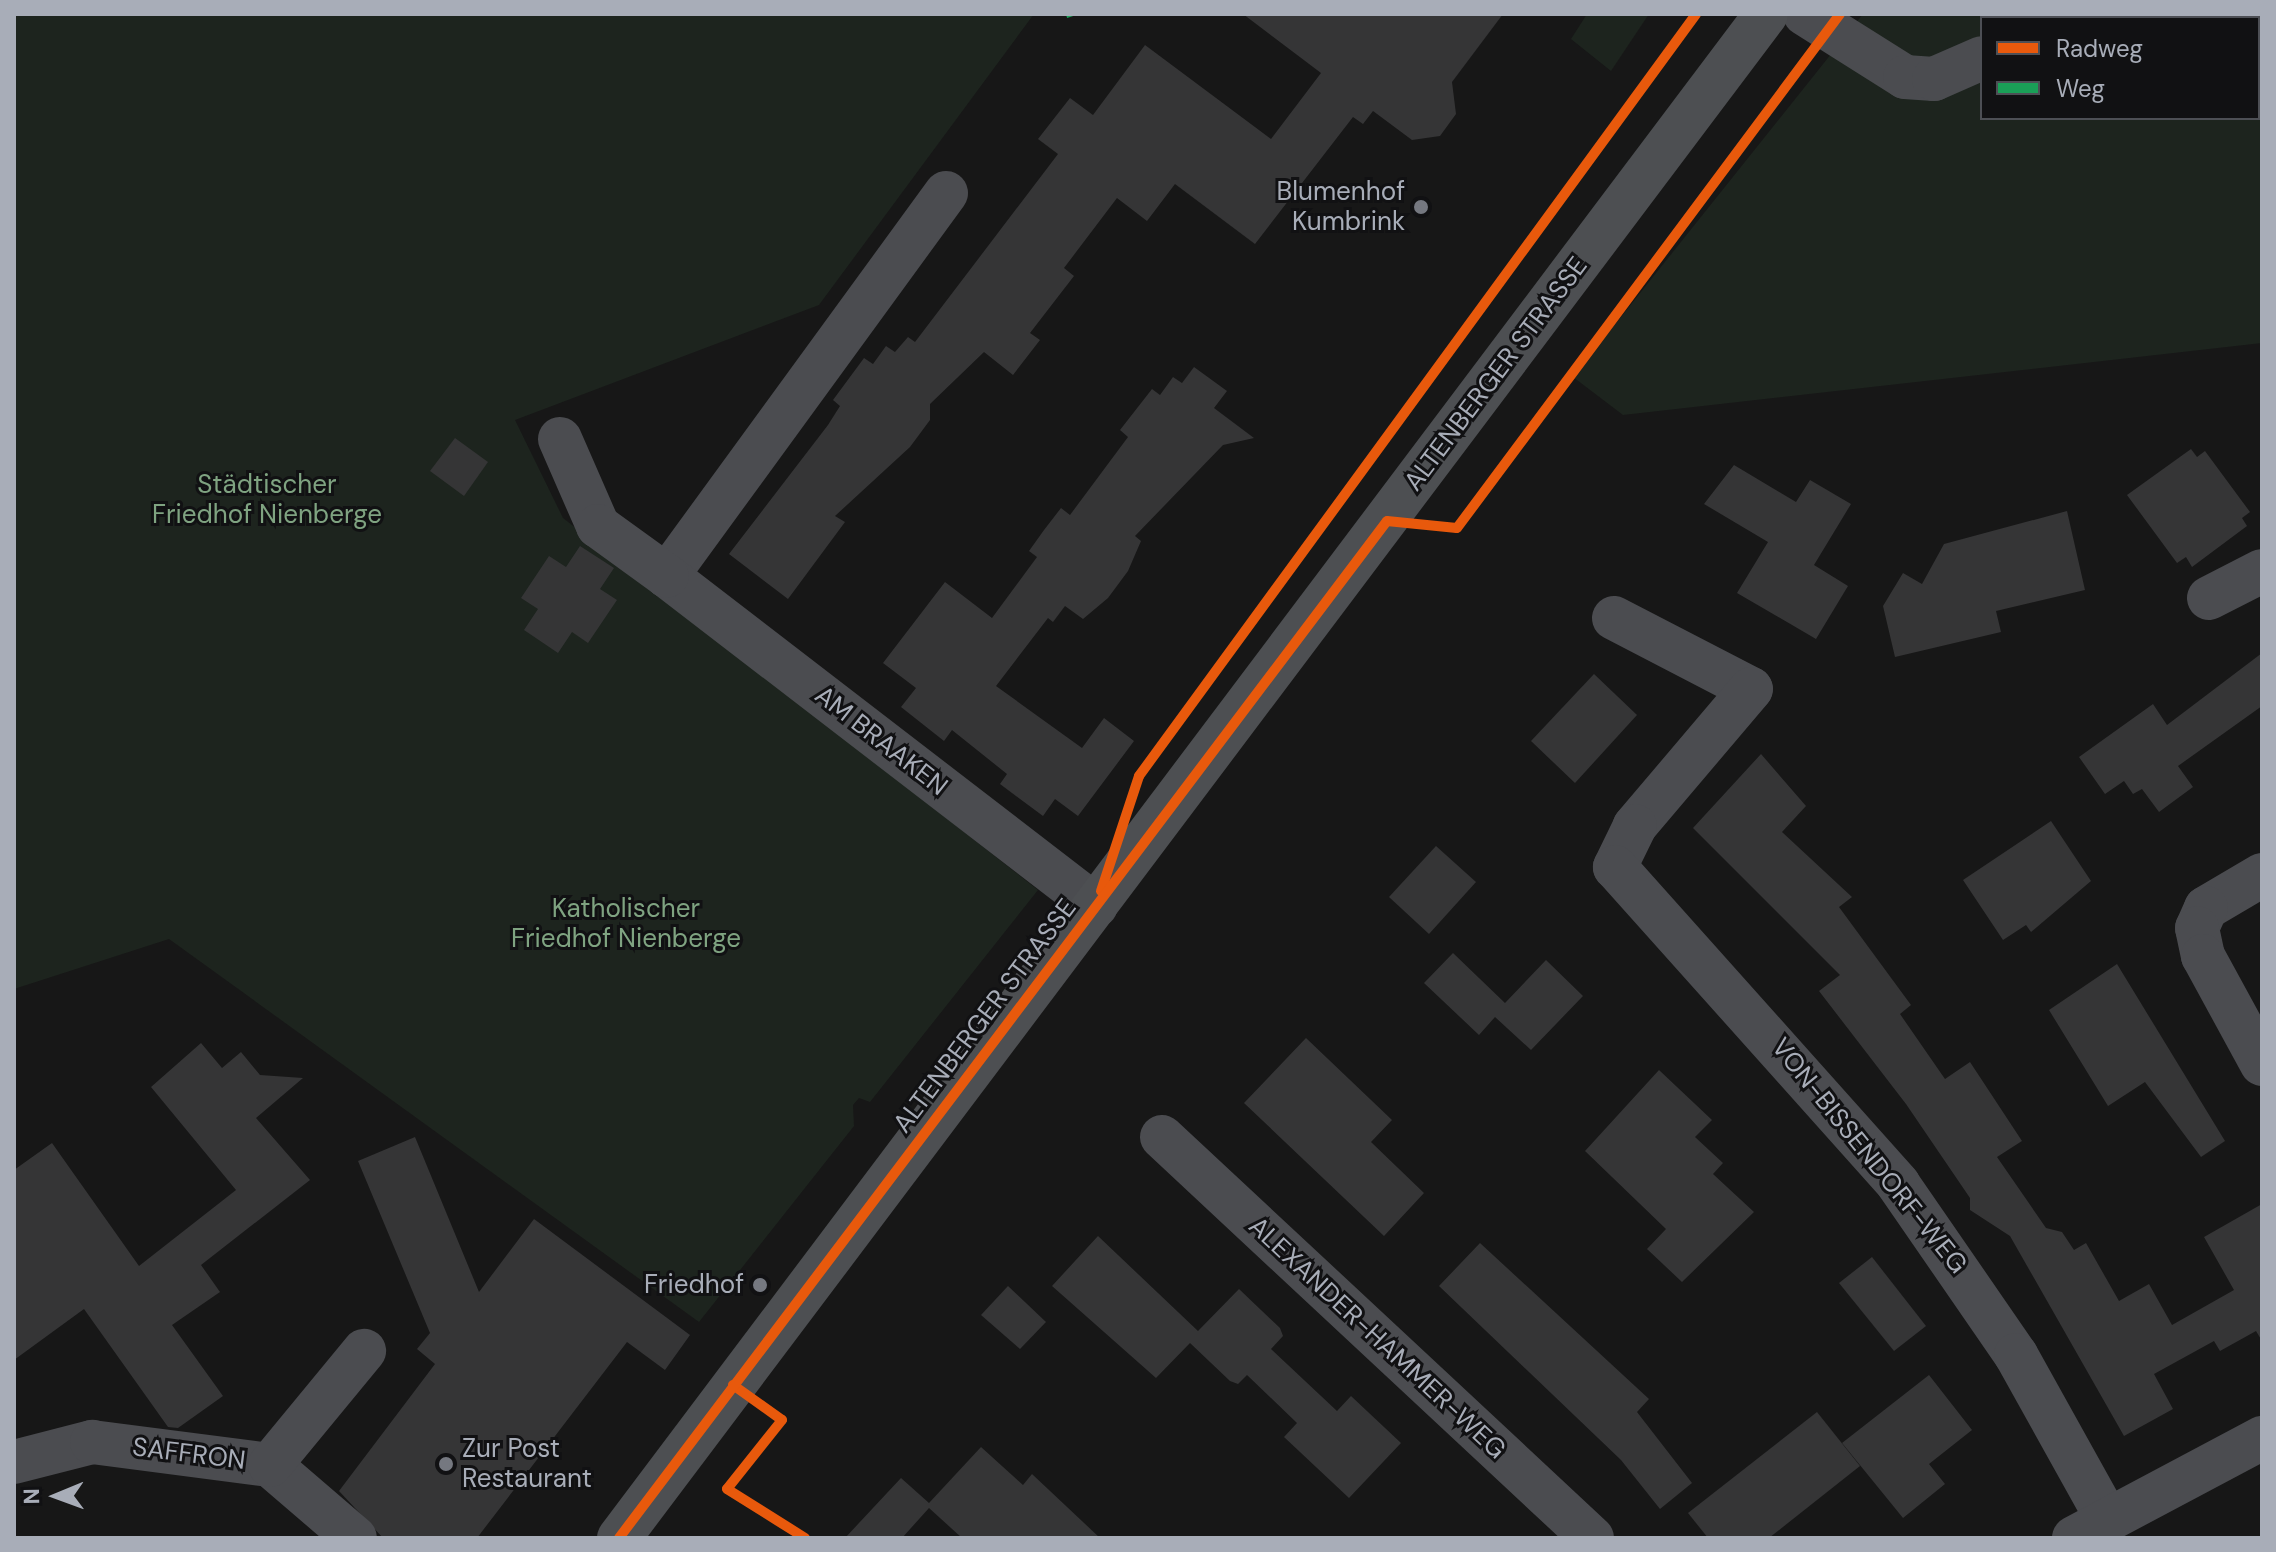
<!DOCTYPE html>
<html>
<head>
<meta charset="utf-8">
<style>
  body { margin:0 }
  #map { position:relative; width:2276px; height:1552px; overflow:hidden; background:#171717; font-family:"DM Sans",sans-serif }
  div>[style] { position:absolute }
  .green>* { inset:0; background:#1d241e }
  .building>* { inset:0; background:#353536 }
  .minor>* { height:44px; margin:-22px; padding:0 22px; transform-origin:22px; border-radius:22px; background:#4b4c50 }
  .major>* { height:44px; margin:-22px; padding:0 22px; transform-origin:22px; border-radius:22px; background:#4d4f52 }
  .quiet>* { height:8px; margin-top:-4px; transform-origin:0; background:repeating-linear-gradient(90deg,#1a9f57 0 16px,transparent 0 24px) }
  .cycleway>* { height:10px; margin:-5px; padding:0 5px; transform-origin:5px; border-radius:5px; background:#e8590c }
  .dots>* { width:22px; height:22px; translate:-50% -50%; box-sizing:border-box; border:4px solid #111113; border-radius:50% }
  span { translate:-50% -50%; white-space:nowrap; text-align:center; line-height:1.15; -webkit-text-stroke:6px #111113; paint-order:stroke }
  .poi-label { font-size:26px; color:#a8adb8 }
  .right { translate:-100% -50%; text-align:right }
  .left { translate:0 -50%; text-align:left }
  .street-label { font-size:26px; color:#a8adb8 }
  .park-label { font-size:26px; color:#7fa381 }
  .frame { position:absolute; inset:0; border:16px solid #a8adb8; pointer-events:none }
  .legend { position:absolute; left:1980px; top:16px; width:280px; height:104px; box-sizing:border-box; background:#111113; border:2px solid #4d4f55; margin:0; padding:10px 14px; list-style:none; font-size:24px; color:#a8adb8 }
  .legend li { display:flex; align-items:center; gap:16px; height:40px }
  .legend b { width:40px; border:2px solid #4d4f55 }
  .north { position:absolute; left:16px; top:1456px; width:80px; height:80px; -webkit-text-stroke:6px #111113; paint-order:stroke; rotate:269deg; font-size:22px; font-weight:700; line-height:32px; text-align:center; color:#a8adb8 }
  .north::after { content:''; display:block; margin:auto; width:28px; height:36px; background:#a8adb8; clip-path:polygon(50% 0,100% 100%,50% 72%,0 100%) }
</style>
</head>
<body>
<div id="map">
  <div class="green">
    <i style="clip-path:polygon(14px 14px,1034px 14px,819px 305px,515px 420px,563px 518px,1038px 890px,870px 1102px,859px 1098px,853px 1105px,854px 1126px,699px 1322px,169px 939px,14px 989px)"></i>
    <i style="clip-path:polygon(1587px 14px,1649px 14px,1611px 71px,1571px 39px)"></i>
    <i style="clip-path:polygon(evenodd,1863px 14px,2262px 14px,2262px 343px,1623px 415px,1573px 377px,1863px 14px,1982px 18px,2258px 18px,2258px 118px,1982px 118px,1982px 18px)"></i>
  </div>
  <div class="building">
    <i style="clip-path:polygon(1243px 14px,1503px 14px,1452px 82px,1456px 114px,1440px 136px,1412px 140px,1373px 111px,1363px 124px,1353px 117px,1255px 244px,1175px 184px,1147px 221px,1117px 198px,1064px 268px,1074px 276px,1030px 333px,1040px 340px,1013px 375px,984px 352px,930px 404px,930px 420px,910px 447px,835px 516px,845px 522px,788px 599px,729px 554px,828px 425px,840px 406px,833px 400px,864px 358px,873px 364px,886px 346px,895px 352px,908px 337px,915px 342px,1058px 154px,1038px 139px,1070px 98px,1093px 115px,1145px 45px,1271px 139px,1321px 73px)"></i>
    <i style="clip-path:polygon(1194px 367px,1227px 391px,1214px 408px,1254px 438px,1223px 445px,1135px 536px,1141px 541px,1128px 571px,1108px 598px,1083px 619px,1065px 606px,1053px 622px,1048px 618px,996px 686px,1082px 748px,1104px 718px,1134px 741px,1078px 816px,1055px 799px,1043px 816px,1000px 784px,1007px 774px,952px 730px,944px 741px,901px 707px,916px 688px,883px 663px,945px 582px,992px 618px,1037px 557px,1029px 551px,1044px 530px,1061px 508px,1070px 515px,1128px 437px,1120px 430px,1152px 389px,1160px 395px,1173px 377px,1182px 383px)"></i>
    <i style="clip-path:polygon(455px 438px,488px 462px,464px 496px,430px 471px)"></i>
    <i style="clip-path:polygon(2191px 449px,2197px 457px,2205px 451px,2250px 512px,2242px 518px,2247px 526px,2192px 567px,2186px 557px,2177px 563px,2127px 495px)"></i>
    <i style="clip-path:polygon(1734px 465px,1796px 502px,1810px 480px,1851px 504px,1814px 565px,1848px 586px,1816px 639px,1737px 593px,1768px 542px,1704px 504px)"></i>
    <i style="clip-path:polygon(2067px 511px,2085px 590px,1996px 611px,2001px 632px,1895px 657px,1883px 606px,1903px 573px,1922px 584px,1944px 544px)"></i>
    <i style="clip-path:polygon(580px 546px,614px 568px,600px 589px,617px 600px,588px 643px,572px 632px,558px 653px,524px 630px,538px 609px,521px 598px,549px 556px,566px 567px)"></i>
    <i style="clip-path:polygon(2262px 653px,2262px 706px,2178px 766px,2193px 787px,2159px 812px,2142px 789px,2133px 794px,2124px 781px,2105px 794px,2079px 757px,2153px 704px,2167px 725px)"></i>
    <i style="clip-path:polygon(1594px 674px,1637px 715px,1575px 783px,1531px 741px)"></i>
    <i style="clip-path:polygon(1761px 754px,1806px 806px,1782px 832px,1852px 897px,1839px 907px,1911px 1005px,1900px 1014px,1945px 1079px,1970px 1062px,2022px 1141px,1997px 1157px,2046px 1228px,2062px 1232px,2074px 1250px,2086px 1243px,2119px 1301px,2149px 1284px,2172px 1325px,2234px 1290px,2204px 1237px,2262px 1204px,2262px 1341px,2256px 1331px,2220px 1351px,2214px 1341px,2154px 1374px,2173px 1409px,2124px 1436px,2010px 1236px,1970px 1210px,1970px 1198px,1906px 1104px,1819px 991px,1840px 975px,1693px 828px)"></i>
    <i style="clip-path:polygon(2051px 821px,2091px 881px,2031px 932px,2026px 925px,2003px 940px,1963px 880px)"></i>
    <i style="clip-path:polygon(1436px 846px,1476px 882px,1429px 934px,1389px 897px)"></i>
    <i style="clip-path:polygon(1453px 953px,1505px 1003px,1546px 960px,1583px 996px,1531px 1050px,1495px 1017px,1479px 1035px,1424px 983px)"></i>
    <i style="clip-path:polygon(2117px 964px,2225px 1141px,2201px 1157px,2145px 1082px,2108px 1106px,2049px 1010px)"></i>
    <i style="clip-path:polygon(1306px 1038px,1392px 1120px,1371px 1142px,1424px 1193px,1384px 1236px,1244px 1103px)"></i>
    <i style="clip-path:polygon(201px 1043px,222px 1068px,241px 1052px,260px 1075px,303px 1078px,256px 1118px,310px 1180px,201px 1265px,220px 1292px,172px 1325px,223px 1396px,178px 1428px,168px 1427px,84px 1309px,14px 1360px,14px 1170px,52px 1143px,139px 1266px,236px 1190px,151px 1087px)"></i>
    <i style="clip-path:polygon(1659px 1070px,1712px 1120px,1695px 1137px,1723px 1163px,1713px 1174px,1754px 1212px,1682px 1282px,1647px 1249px,1666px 1229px,1585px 1151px)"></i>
    <i style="clip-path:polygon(415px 1137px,479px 1292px,534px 1219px,690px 1335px,665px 1370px,627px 1342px,477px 1538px,383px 1538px,339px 1491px,435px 1364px,417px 1349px,430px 1333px,358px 1161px)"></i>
    <i style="clip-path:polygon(1098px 1236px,1198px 1331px,1239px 1289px,1280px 1328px,1283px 1336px,1271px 1349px,1337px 1411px,1351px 1396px,1401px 1443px,1349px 1498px,1284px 1437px,1297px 1423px,1247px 1375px,1238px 1384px,1230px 1381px,1190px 1343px,1156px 1378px,1052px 1286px)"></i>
    <i style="clip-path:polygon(1480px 1243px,1649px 1399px,1637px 1412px,1692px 1483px,1660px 1509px,1621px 1460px,1439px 1286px)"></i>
    <i style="clip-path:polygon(1872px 1257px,1926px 1326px,1894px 1351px,1839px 1283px)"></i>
    <i style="clip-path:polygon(1008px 1286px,1046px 1322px,1020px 1349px,981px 1315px)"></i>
    <i style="clip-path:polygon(1929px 1375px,1972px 1430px,1929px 1464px,1945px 1484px,1903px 1518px,1842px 1443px)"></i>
    <i style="clip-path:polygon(1817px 1412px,1860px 1466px,1769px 1538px,1708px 1538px,1688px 1513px)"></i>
    <i style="clip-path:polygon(981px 1447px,1023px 1485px,1032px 1474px,1100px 1538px,962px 1538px,929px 1508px,902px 1538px,845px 1538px,901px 1478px,929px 1503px)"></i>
  </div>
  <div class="minor">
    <i style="left:1805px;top:14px;width:118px;rotate:32.2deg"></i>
    <i style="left:1905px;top:77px;width:29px;rotate:4deg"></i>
    <i style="left:1934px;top:79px;width:52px;rotate:-23.6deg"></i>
    <i style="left:2019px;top:18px;width:5px;rotate:-53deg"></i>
    <i style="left:946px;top:193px;width:474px;rotate:126.1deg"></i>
    <i style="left:667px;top:576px;width:541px;rotate:37.57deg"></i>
    <i style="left:560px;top:439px;width:95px;rotate:66.4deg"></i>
    <i style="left:598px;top:526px;width:85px;rotate:35.9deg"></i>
    <i style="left:2209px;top:598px;width:59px;rotate:-27deg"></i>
    <i style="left:1614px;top:618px;width:154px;rotate:27.4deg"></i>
    <i style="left:1751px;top:689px;width:180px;rotate:130.3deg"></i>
    <i style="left:1635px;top:826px;width:46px;rotate:116deg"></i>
    <i style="left:1615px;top:867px;width:425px;rotate:48.2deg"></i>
    <i style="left:1898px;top:1184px;width:208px;rotate:55.4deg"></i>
    <i style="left:2016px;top:1355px;width:185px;rotate:60.9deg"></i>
    <i style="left:2262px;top:875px;width:65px;rotate:149.5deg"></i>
    <i style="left:2206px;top:908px;width:22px;rotate:114deg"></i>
    <i style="left:2197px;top:928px;width:29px;rotate:78deg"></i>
    <i style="left:2203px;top:956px;width:123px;rotate:61.4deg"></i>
    <i style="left:1162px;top:1137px;width:588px;rotate:43deg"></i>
    <i style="left:14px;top:1462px;width:81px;rotate:-14.4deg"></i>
    <i style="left:92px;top:1442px;width:179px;rotate:7.4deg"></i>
    <i style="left:270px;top:1465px;width:112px;rotate:40.7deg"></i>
    <i style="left:270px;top:1465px;width:148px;rotate:-50.5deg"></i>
    <i style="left:2074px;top:1538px;width:213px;rotate:-28deg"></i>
  </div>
  <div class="major">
    <i style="left:619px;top:1538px;width:1907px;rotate:-53.03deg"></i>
  </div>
  <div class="quiet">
    <i style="left:1070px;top:14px;width:3px;rotate:72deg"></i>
  </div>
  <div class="cycleway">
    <i style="left:1101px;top:891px;width:121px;rotate:-71.7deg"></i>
    <i style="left:1139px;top:776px;width:944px;rotate:-53.83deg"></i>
    <i style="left:733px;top:1385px;width:60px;rotate:35.5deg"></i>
    <i style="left:782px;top:1420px;width:88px;rotate:128.6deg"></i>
    <i style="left:727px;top:1489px;width:92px;rotate:32.1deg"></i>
    <i style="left:619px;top:1538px;width:1274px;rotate:-52.94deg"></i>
    <i style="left:1387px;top:521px;width:70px;rotate:5.7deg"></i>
    <i style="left:1457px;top:528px;width:641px;rotate:-53.31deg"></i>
  </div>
  <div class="dots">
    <i style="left:1421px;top:207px;background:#757880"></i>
    <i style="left:760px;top:1285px;background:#757880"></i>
    <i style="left:446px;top:1464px;background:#757880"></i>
  </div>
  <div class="poi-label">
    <span class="right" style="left:1405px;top:207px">Blumenhof<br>Kumbrink</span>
    <span class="right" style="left:744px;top:1285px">Friedhof</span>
    <span class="left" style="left:462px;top:1464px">Zur Post<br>Restaurant</span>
  </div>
  <div class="street-label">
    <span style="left:1496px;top:374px;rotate:-53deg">ALTENBERGER STRASSE</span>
    <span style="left:881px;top:741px;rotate:38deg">AM BRAAKEN</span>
    <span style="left:985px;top:1016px;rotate:-53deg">ALTENBERGER STRASSE</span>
    <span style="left:1869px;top:1156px;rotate:51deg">VON-BISSENDORF-WEG</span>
    <span style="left:1377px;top:1338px;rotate:43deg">ALEXANDER-HAMMER-WEG</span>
    <span style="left:189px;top:1454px;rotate:7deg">SAFFRON</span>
  </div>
  <div class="park-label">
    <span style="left:267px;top:500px">Städtischer<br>Friedhof Nienberge</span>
    <span style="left:626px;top:924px">Katholischer<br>Friedhof Nienberge</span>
  </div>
  <div class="frame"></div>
  <ul class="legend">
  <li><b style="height:10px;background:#e8590c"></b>Radweg</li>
  <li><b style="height:10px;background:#1a9f57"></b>Weg</li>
  </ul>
  <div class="north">N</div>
</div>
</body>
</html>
